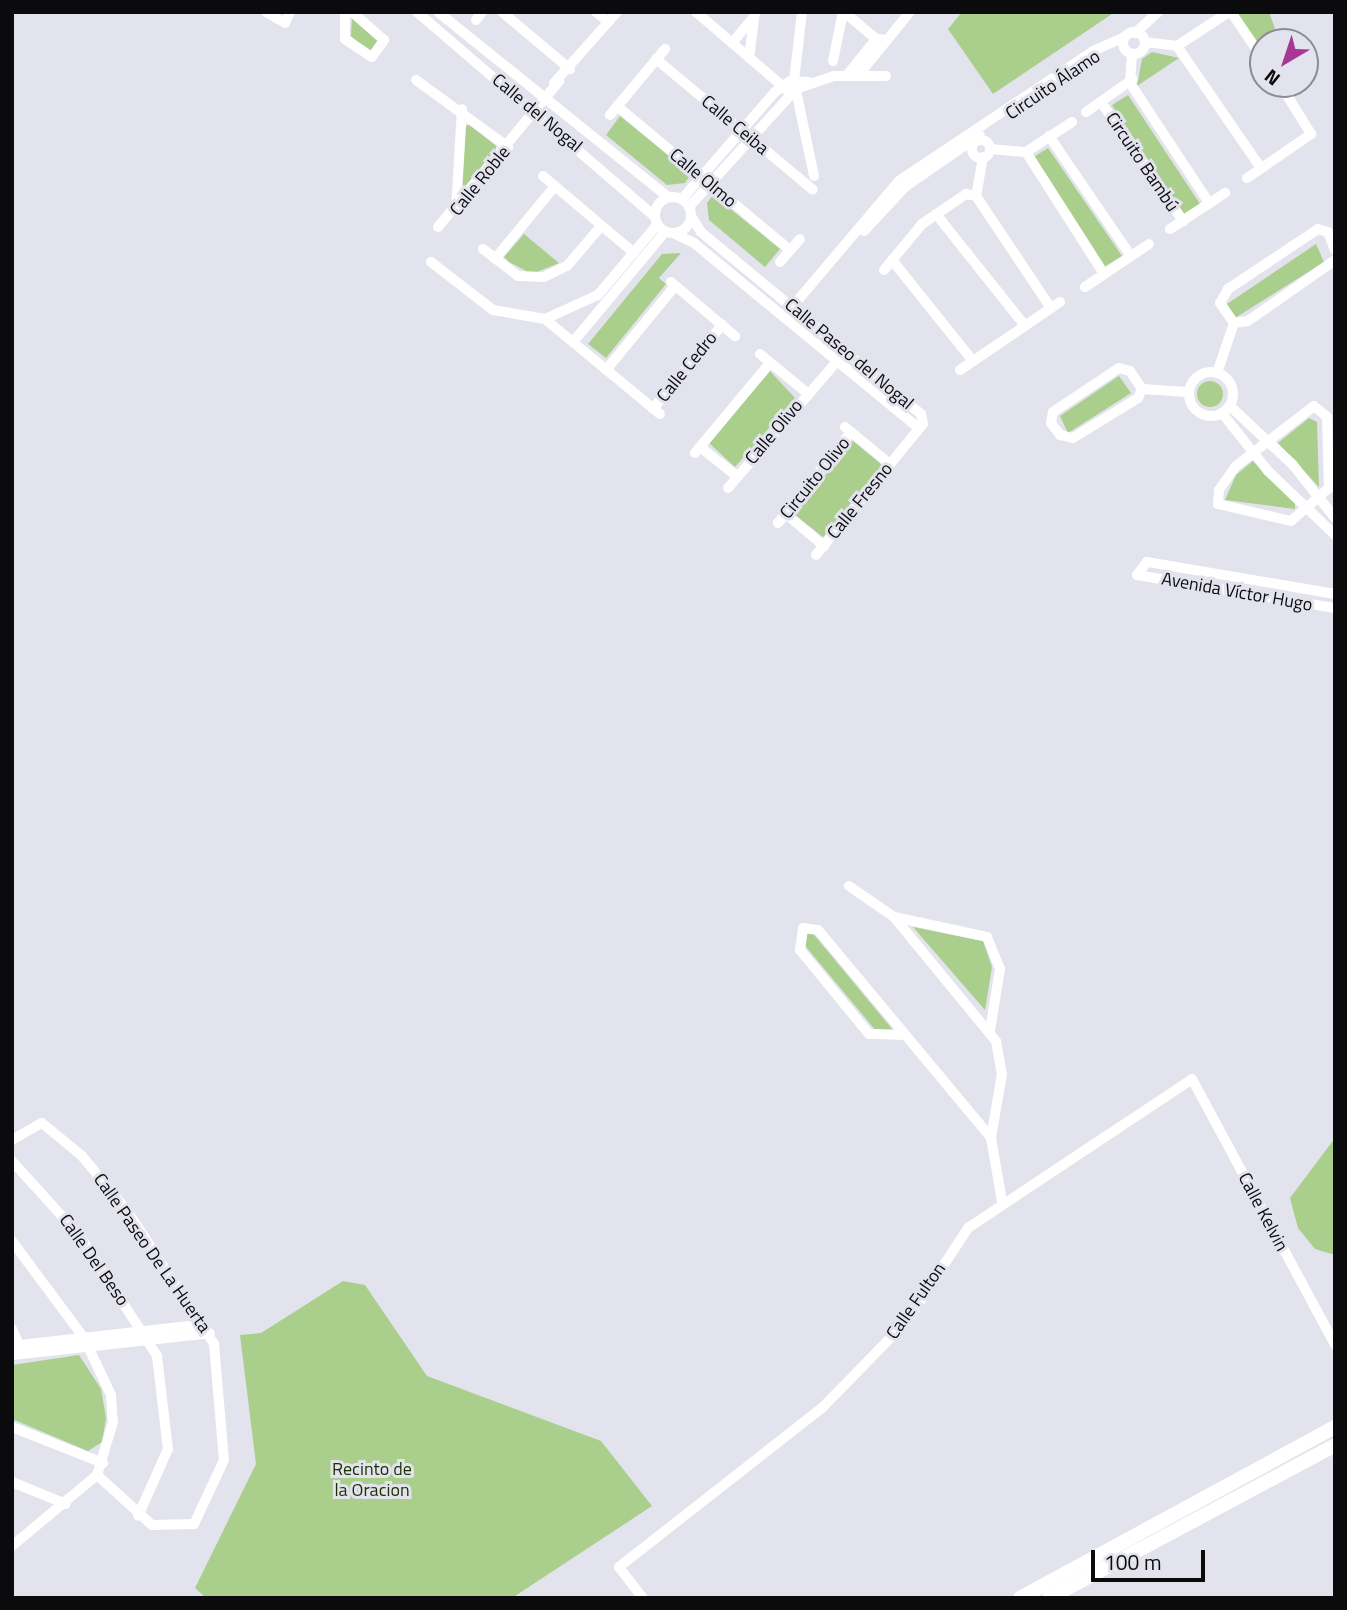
<!DOCTYPE html>
<html>
<head>
<meta charset="utf-8">
<style>
  body { margin:0 }
  #map { position:relative; width:1347px; height:1610px; overflow:hidden; background:#e2e3ed; font-family:"Titillium Web",sans-serif }
  div>[style] { position:absolute }
  .green>* { inset:0; background:#aace8c }
  .round { border-radius:50% }
  .minor>* { height:10px; margin:-5px; padding:0 5px; transform-origin:5px; border-radius:5px; background:#fff }
  .minor>.ring { margin:-5px; padding:0; box-sizing:content-box; background:none; border:10px solid #fff; border-radius:50% }
  .major>* { height:14px; margin:-7px; padding:0 7px; transform-origin:7px; border-radius:7px; background:#fff }
  span { translate:-50% -50%; white-space:nowrap; text-align:center; line-height:1.15; -webkit-text-stroke:6px #e2e3ed; paint-order:stroke }
  .street-label { font-size:18px; color:#0b0b0e }
  .park-label { font-size:18px; color:#1a3100 }
  .frame { position:absolute; inset:0; border:14px solid #0b0b0e; pointer-events:none }
  .north { position:absolute; left:1249px; top:28px; width:70px; height:70px; box-sizing:border-box; background:#e2e3ed; border:2px solid #8c8d94; border-radius:50%; rotate:219deg; font-size:19px; font-weight:700; line-height:28px; text-align:center; color:#0b0b0e }
  .north::after { content:''; display:block; margin:auto; width:24px; height:32px; background:#a83895; clip-path:polygon(50% 0,100% 100%,50% 72%,0 100%) }
  .scale { position:absolute; left:1091px; top:1550px; width:114px; height:32px; box-sizing:border-box; border:4px solid #0b0b0e; border-top:0; padding-left:9px; font-size:21px; line-height:24px; white-space:nowrap; color:#0b0b0e; -webkit-text-stroke:5px #e2e3ed; paint-order:stroke }
</style>
</head>
<body>
<div id="map">
  <div class="green">
    <i style="clip-path:polygon(962px 12px,1115px 12px,993px 94px,948px 29px)"></i>
    <i style="clip-path:polygon(1237px 12px,1269px 12px,1280px 42px,1263px 42px,1263px 53px)"></i>
    <i style="clip-path:polygon(352px 18px,380px 40px,369px 52px,351px 36px)"></i>
    <i style="clip-path:polygon(1152px 52px,1179px 58px,1137px 86px,1142px 59px)"></i>
    <i style="clip-path:polygon(1128px 95px,1200px 204px,1184px 214px,1112px 105px)"></i>
    <i style="clip-path:polygon(620px 116px,691px 174px,685px 183px,667px 185px,606px 135px)"></i>
    <i style="clip-path:polygon(470px 125px,496px 146px,495px 152px,460px 195px,465px 126px)"></i>
    <i style="clip-path:polygon(1048px 148px,1122px 256px,1104px 267px,1032px 158px)"></i>
    <i style="clip-path:polygon(713px 195px,780px 249px,765px 267px,709px 220px,707px 203px)"></i>
    <i style="clip-path:polygon(524px 234px,559px 263px,532px 274px,509px 262px,504px 257px)"></i>
    <i style="clip-path:polygon(1316px 244px,1324px 262px,1235px 318px,1227px 304px)"></i>
    <i style="clip-path:polygon(681px 253px,659px 278px,666px 284px,606px 358px,588px 344px,662px 254px)"></i>
    <i style="clip-path:polygon(770px 371px,795px 398px,735px 467px,709px 443px)"></i>
    <i style="clip-path:polygon(1119px 376px,1131px 393px,1068px 433px,1060px 416px)"></i>
    <i class="round" style="left:1197px;top:381px;width:26px;height:26px"></i>
    <i style="clip-path:polygon(1309px 418px,1317px 422px,1319px 487px,1278px 443px)"></i>
    <i style="clip-path:polygon(853px 441px,882px 465px,823px 537px,794px 514px)"></i>
    <i style="clip-path:polygon(1253px 461px,1295px 502px,1295px 509px,1225px 500px,1236px 475px)"></i>
    <i style="clip-path:polygon(913px 927px,983px 941px,992px 967px,985px 1010px)"></i>
    <i style="clip-path:polygon(810px 930px,893px 1030px,877px 1032px,802px 942px)"></i>
    <i style="clip-path:polygon(1335px 1138px,1335px 1255px,1315px 1249px,1298px 1228px,1290px 1198px)"></i>
    <i style="clip-path:polygon(343px 1281px,365px 1285px,427px 1376px,601px 1441px,652px 1506px,512px 1598px,206px 1598px,195px 1588px,256px 1464px,240px 1335px,261px 1333px)"></i>
    <i style="clip-path:polygon(79px 1355px,101px 1389px,106px 1418px,102px 1442px,88px 1451px,12px 1419px,12px 1365px)"></i>
  </div>
  <div class="minor">
    <i style="left:266px;top:12px;width:22px;rotate:30deg"></i>
    <i style="left:285px;top:23px;width:12px;rotate:-66deg"></i>
    <i style="left:345px;top:12px;width:27px;rotate:90deg"></i>
    <i style="left:345px;top:39px;width:32px;rotate:34deg"></i>
    <i style="left:372px;top:57px;width:21px;rotate:-55deg"></i>
    <i style="left:384px;top:40px;width:43px;rotate:-138.8deg"></i>
    <i style="left:417px;top:12px;width:313px;rotate:40.7deg"></i>
    <i style="left:438px;top:12px;width:295px;rotate:38.8deg"></i>
    <i style="left:502px;top:12px;width:89px;rotate:40deg"></i>
    <i style="left:596px;top:12px;width:16px;rotate:40deg"></i>
    <i style="left:696px;top:12px;width:120px;rotate:40.6deg"></i>
    <i style="left:802px;top:12px;width:69px;rotate:96.6deg"></i>
    <i style="left:794px;top:81px;width:97px;rotate:78.1deg"></i>
    <i style="left:844px;top:12px;width:48px;rotate:40deg"></i>
    <i style="left:1231px;top:12px;width:57px;rotate:55.8deg"></i>
    <i style="left:476px;top:20px;width:10px;rotate:-53deg"></i>
    <i class="ring" style="left:1123px;top:32px;width:12px;height:12px"></i>
    <i style="left:1135px;top:33px;width:31px;rotate:-42deg"></i>
    <i style="left:1145px;top:42px;width:32px;rotate:7deg"></i>
    <i style="left:1177px;top:46px;width:62px;rotate:-33.2deg"></i>
    <i style="left:732px;top:43px;width:35px;rotate:-50deg"></i>
    <i style="left:1177px;top:46px;width:148px;rotate:55.5deg"></i>
    <i style="left:1132px;top:54px;width:29px;rotate:94deg"></i>
    <i style="left:1130px;top:83px;width:144px;rotate:56.6deg"></i>
    <i style="left:749px;top:58px;width:46px;rotate:-82.6deg"></i>
    <i style="left:656px;top:59px;width:204px;rotate:39.8deg"></i>
    <i style="left:833px;top:61px;width:50px;rotate:-78.5deg"></i>
    <i style="left:860px;top:73px;width:79px;rotate:-50.7deg"></i>
    <i style="left:848px;top:74px;width:45px;rotate:-51.3deg"></i>
    <i style="left:876px;top:39px;width:11px;rotate:5deg"></i>
    <i style="left:416px;top:80px;width:114px;rotate:36.1deg"></i>
    <i style="left:554px;top:83px;width:95px;rotate:-48.4deg"></i>
    <i style="left:1101px;top:102px;width:145px;rotate:55.4deg"></i>
    <i style="left:617px;top:106px;width:225px;rotate:39.8deg"></i>
    <i style="left:1086px;top:112px;width:57px;rotate:-35.1deg"></i>
    <i style="left:610px;top:115px;width:86px;rotate:-50.2deg"></i>
    <i style="left:1049px;top:136px;width:145px;rotate:55.7deg"></i>
    <i class="ring" style="left:972px;top:140px;width:8px;height:8px"></i>
    <i style="left:990px;top:149px;width:36px;rotate:5deg"></i>
    <i style="left:1026px;top:152px;width:55px;rotate:-33.1deg"></i>
    <i style="left:1026px;top:152px;width:145px;rotate:57.4deg"></i>
    <i style="left:983px;top:157px;width:40px;rotate:100deg"></i>
    <i style="left:976px;top:196px;width:135px;rotate:56.2deg"></i>
    <i style="left:543px;top:176px;width:119px;rotate:40.2deg"></i>
    <i style="left:1247px;top:178px;width:78px;rotate:-34.5deg"></i>
    <i style="left:1311px;top:134px;width:59px;rotate:-121.8deg"></i>
    <i class="ring" style="left:655px;top:197px;width:26px;height:26px"></i>
    <i style="left:682px;top:199px;width:142px;rotate:-49deg"></i>
    <i style="left:775px;top:92px;width:19px;rotate:-36deg"></i>
    <i style="left:790px;top:81px;width:19px;rotate:3deg"></i>
    <i style="left:689px;top:207px;width:159px;rotate:-47.8deg"></i>
    <i style="left:796px;top:89px;width:40px;rotate:-18.9deg"></i>
    <i style="left:834px;top:76px;width:52px"></i>
    <i style="left:456px;top:210px;width:101px;rotate:-86.6deg"></i>
    <i style="left:936px;top:214px;width:143px;rotate:51.5deg"></i>
    <i style="left:691px;top:216px;width:19px;rotate:58deg"></i>
    <i style="left:701px;top:232px;width:286px;rotate:39.6deg"></i>
    <i style="left:921px;top:414px;width:10px;rotate:79deg"></i>
    <i style="left:438px;top:227px;width:190px;rotate:-50.3deg"></i>
    <i style="left:1170px;top:229px;width:66px;rotate:-33.2deg"></i>
    <i style="left:864px;top:231px;width:60px;rotate:-47deg"></i>
    <i style="left:905px;top:187px;width:91px;rotate:-34.7deg"></i>
    <i style="left:675px;top:234px;width:21px;rotate:25deg"></i>
    <i style="left:694px;top:243px;width:286px;rotate:39.5deg"></i>
    <i style="left:915px;top:425px;width:8px;rotate:-7deg"></i>
    <i style="left:483px;top:249px;width:44px;rotate:37.6deg"></i>
    <i style="left:518px;top:276px;width:26px;rotate:2deg"></i>
    <i style="left:544px;top:277px;width:25px;rotate:-26deg"></i>
    <i style="left:567px;top:266px;width:52px;rotate:-49.6deg"></i>
    <i style="left:495px;top:259px;width:94px;rotate:-50.6deg"></i>
    <i style="left:892px;top:260px;width:129px;rotate:51.3deg"></i>
    <i style="left:431px;top:262px;width:78px;rotate:37.7deg"></i>
    <i style="left:493px;top:310px;width:53px;rotate:9.8deg"></i>
    <i style="left:545px;top:319px;width:58px;rotate:-24.4deg"></i>
    <i style="left:598px;top:295px;width:92px;rotate:-49.9deg"></i>
    <i style="left:780px;top:262px;width:30px;rotate:-49deg"></i>
    <i style="left:884px;top:270px;width:60px;rotate:-50.4deg"></i>
    <i style="left:922px;top:224px;width:53px;rotate:-34.3deg"></i>
    <i style="left:966px;top:194px;width:10px;rotate:11deg"></i>
    <i style="left:671px;top:282px;width:84px;rotate:40.2deg"></i>
    <i style="left:1085px;top:287px;width:77px;rotate:-33.9deg"></i>
    <i style="left:792px;top:307px;width:165px;rotate:-49.7deg"></i>
    <i style="left:899px;top:181px;width:234px;rotate:-33.8deg"></i>
    <i style="left:1093px;top:51px;width:35px;rotate:-24deg"></i>
    <i style="left:545px;top:319px;width:149px;rotate:39.6deg"></i>
    <i style="left:1234px;top:323px;width:24px;rotate:-125deg"></i>
    <i style="left:1220px;top:303px;width:16px;rotate:-60deg"></i>
    <i style="left:1228px;top:289px;width:108px;rotate:-33.7deg"></i>
    <i style="left:1318px;top:229px;width:10px;rotate:17deg"></i>
    <i style="left:1328px;top:232px;width:19px;rotate:69deg"></i>
    <i style="left:1234px;top:323px;width:14px;rotate:-8deg"></i>
    <i style="left:1248px;top:321px;width:106px;rotate:-35deg"></i>
    <i style="left:573px;top:342px;width:143px;rotate:-50.1deg"></i>
    <i style="left:760px;top:354px;width:61px;rotate:39.7deg"></i>
    <i style="left:1119px;top:368px;width:11px;rotate:15deg"></i>
    <i style="left:1130px;top:371px;width:22px;rotate:56deg"></i>
    <i style="left:1142px;top:389px;width:10px;rotate:114deg"></i>
    <i style="left:1138px;top:398px;width:76px;rotate:148.4deg"></i>
    <i style="left:1073px;top:438px;width:13px;rotate:-167deg"></i>
    <i style="left:1060px;top:435px;width:15px;rotate:-127deg"></i>
    <i style="left:1051px;top:423px;width:11px;rotate:-80deg"></i>
    <i style="left:1053px;top:412px;width:79px;rotate:-33.7deg"></i>
    <i style="left:606px;top:370px;width:109px;rotate:-50.6deg"></i>
    <i style="left:960px;top:370px;width:121px;rotate:-34.2deg"></i>
    <i class="ring" style="left:1189px;top:372px;width:34px;height:34px"></i>
    <i style="left:1217px;top:373px;width:53px;rotate:-71.2deg"></i>
    <i style="left:1142px;top:389px;width:46px;rotate:3.7deg"></i>
    <i style="left:1230px;top:406px;width:86px;rotate:43.1deg"></i>
    <i style="left:1293px;top:465px;width:68px;rotate:51.6deg"></i>
    <i style="left:1314px;top:406px;width:17px;rotate:40deg"></i>
    <i style="left:1327px;top:417px;width:71px;rotate:88.4deg"></i>
    <i style="left:1329px;top:488px;width:50px;rotate:139deg"></i>
    <i style="left:1291px;top:521px;width:75px;rotate:-166.9deg"></i>
    <i style="left:1218px;top:504px;width:14px;rotate:-86deg"></i>
    <i style="left:1219px;top:490px;width:29px;rotate:-55deg"></i>
    <i style="left:1236px;top:466px;width:98px;rotate:-37.6deg"></i>
    <i style="left:653px;top:409px;width:109px;rotate:-50.6deg"></i>
    <i style="left:1222px;top:413px;width:74px;rotate:51.6deg"></i>
    <i style="left:1268px;top:471px;width:93px;rotate:43.7deg"></i>
    <i style="left:845px;top:427px;width:58px;rotate:39.4deg"></i>
    <i style="left:700px;top:447px;width:48px;rotate:38.3deg"></i>
    <i style="left:695px;top:453px;width:117px;rotate:-50.2deg"></i>
    <i style="left:728px;top:488px;width:172px;rotate:-49.3deg"></i>
    <i style="left:786px;top:514px;width:50px;rotate:40.1deg"></i>
    <i style="left:778px;top:523px;width:117px;rotate:-51.3deg"></i>
    <i style="left:816px;top:555px;width:169px;rotate:-50.8deg"></i>
    <i style="left:1335px;top:594px;width:191px;rotate:-170.3deg"></i>
    <i style="left:1147px;top:562px;width:16px;rotate:128deg"></i>
    <i style="left:1137px;top:575px;width:201px;rotate:9.5deg"></i>
    <i style="left:849px;top:886px;width:55px;rotate:34.6deg"></i>
    <i style="left:894px;top:917px;width:161px;rotate:50.6deg"></i>
    <i style="left:996px;top:1041px;width:34px;rotate:80deg"></i>
    <i style="left:1002px;top:1074px;width:65px;rotate:99.8deg"></i>
    <i style="left:991px;top:1138px;width:64px;rotate:80.1deg"></i>
    <i style="left:894px;top:917px;width:95px;rotate:12.1deg"></i>
    <i style="left:987px;top:937px;width:35px;rotate:68deg"></i>
    <i style="left:1000px;top:969px;width:63px;rotate:99.2deg"></i>
    <i style="left:904px;top:1035px;width:35px;rotate:-178deg"></i>
    <i style="left:869px;top:1034px;width:109px;rotate:-129.4deg"></i>
    <i style="left:800px;top:950px;width:22px;rotate:-82deg"></i>
    <i style="left:803px;top:928px;width:15px;rotate:8deg"></i>
    <i style="left:818px;top:930px;width:271px;rotate:50.2deg"></i>
    <i style="left:12px;top:1140px;width:34px;rotate:-30deg"></i>
    <i style="left:42px;top:1123px;width:52px;rotate:39.5deg"></i>
    <i style="left:82px;top:1156px;width:72px;rotate:50.6deg"></i>
    <i style="left:128px;top:1212px;width:158px;rotate:56.9deg"></i>
    <i style="left:214px;top:1344px;width:116px;rotate:85.1deg"></i>
    <i style="left:224px;top:1460px;width:71px;rotate:115.1deg"></i>
    <i style="left:194px;top:1524px;width:42px;rotate:178.6deg"></i>
    <i style="left:152px;top:1525px;width:74px;rotate:-137.7deg"></i>
    <i style="left:12px;top:1161px;width:101px;rotate:47.8deg"></i>
    <i style="left:80px;top:1236px;width:143px;rotate:57.3deg"></i>
    <i style="left:157px;top:1356px;width:94px;rotate:83.3deg"></i>
    <i style="left:168px;top:1449px;width:73px;rotate:114.1deg"></i>
    <i style="left:12px;top:1241px;width:121px;rotate:53.4deg"></i>
    <i style="left:84px;top:1338px;width:63px;rotate:64.7deg"></i>
    <i style="left:111px;top:1395px;width:27px;rotate:86deg"></i>
    <i style="left:113px;top:1422px;width:55px;rotate:106.8deg"></i>
    <i style="left:97px;top:1475px;width:111px;rotate:140.1deg"></i>
    <i style="left:12px;top:1329px;width:24px;rotate:66deg"></i>
    <i style="left:12px;top:1346px;width:193px;rotate:-6.5deg"></i>
    <i style="left:12px;top:1355px;width:199px;rotate:-6.3deg"></i>
    <i style="left:12px;top:1427px;width:98px;rotate:21.6deg"></i>
    <i style="left:12px;top:1482px;width:58px;rotate:22.2deg"></i>
    <i style="left:643px;top:1598px;width:39px;rotate:-128deg"></i>
    <i style="left:619px;top:1567px;width:258px;rotate:-38.1deg"></i>
    <i style="left:822px;top:1408px;width:122px;rotate:-45.7deg"></i>
    <i style="left:907px;top:1321px;width:111px;rotate:-56.7deg"></i>
    <i style="left:968px;top:1228px;width:269px;rotate:-33.6deg"></i>
    <i style="left:1192px;top:1079px;width:302px;rotate:61.7deg"></i>
  </div>
  <div class="major">
    <i style="left:1020px;top:1598px;width:358px;rotate:-28.5deg"></i>
    <i style="left:1049px;top:1598px;width:324px;rotate:-28.1deg"></i>
  </div>
  <div class="street-label">
    <span style="left:1053px;top:85px;rotate:-34deg">Circuito Álamo</span>
    <span style="left:537px;top:113px;rotate:40deg">Calle del Nogal</span>
    <span style="left:735px;top:125px;rotate:40deg">Calle Ceiba</span>
    <span style="left:1142px;top:162px;rotate:56deg">Circuito Bambú</span>
    <span style="left:703px;top:178px;rotate:40deg">Calle Olmo</span>
    <span style="left:480px;top:181px;rotate:-51deg">Calle Roble</span>
    <span style="left:849px;top:354px;rotate:40deg">Calle Paseo del Nogal</span>
    <span style="left:687px;top:367px;rotate:-51deg">Calle Cedro</span>
    <span style="left:774px;top:432px;rotate:-50deg">Calle Olivo</span>
    <span style="left:815px;top:478px;rotate:-51deg">Circuito Olivo</span>
    <span style="left:860px;top:501px;rotate:-51deg">Calle Fresno</span>
    <span style="left:1237px;top:592px;rotate:10deg">Avenida Víctor Hugo</span>
    <span style="left:1263px;top:1212px;rotate:62deg">Calle Kelvin</span>
    <span style="left:152px;top:1253px;rotate:55deg">Calle Paseo De La Huerta</span>
    <span style="left:94px;top:1260px;rotate:55deg">Calle Del Beso</span>
    <span style="left:916px;top:1301px;rotate:-55deg">Calle Fulton</span>
  </div>
  <div class="park-label">
    <span style="left:372px;top:1480px">Recinto de<br>la Oracion</span>
  </div>
  <div class="frame"></div>
  <div class="north">N</div>
  <div class="scale">100 m</div>
</div>
</body>
</html>
